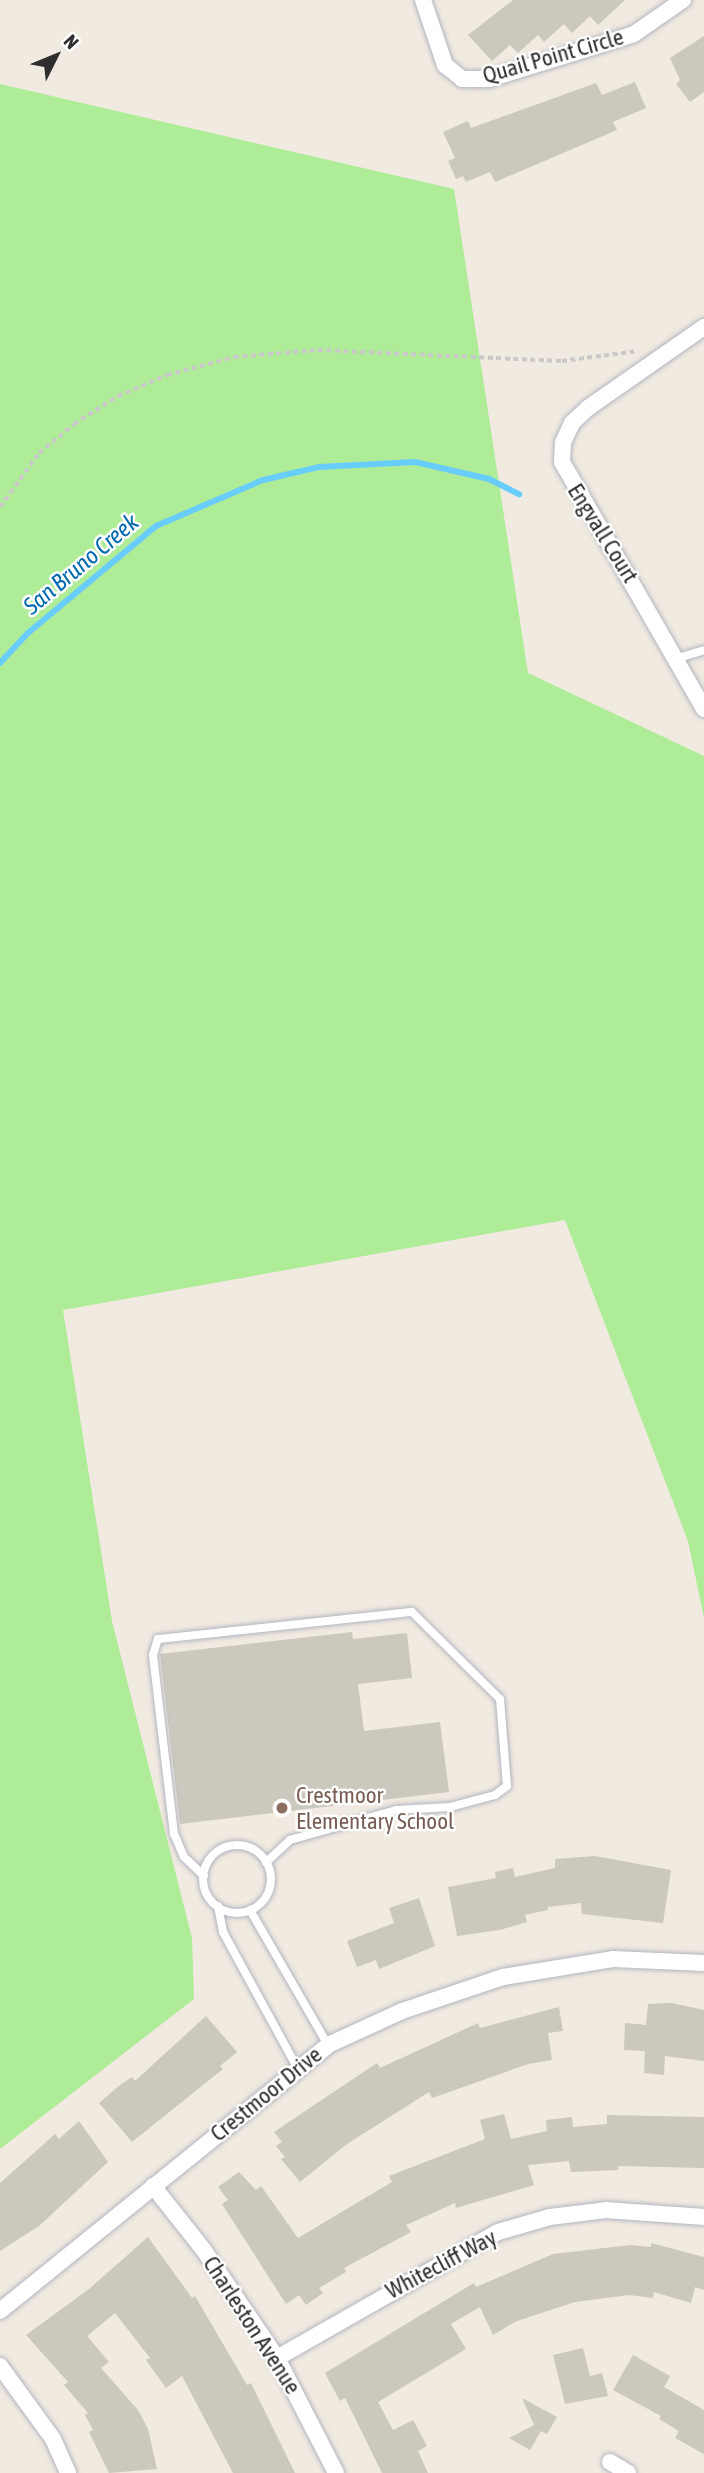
<!DOCTYPE html>
<html>
<head>
<meta charset="utf-8">
<style>
  body { margin:0 }
  #map { position:relative; width:704px; height:2473px; overflow:hidden; background:#f0eae0; font-family:"Asap Condensed",sans-serif }
  div>[style] { position:absolute }
  .green>* { inset:0; background:#afec97 }
  .stream>* { height:6px; margin:-3px; padding:0 3px; transform-origin:3px; border-radius:3px; background:#69cdfc }
  .building>* { inset:0; background:#cbc8be }
  .path>* { height:3.5px; margin-top:-1.75px; transform-origin:0; background:repeating-linear-gradient(90deg,#c9c9c9 0 5px,transparent 0 8.5px) }
  .roads { filter:drop-shadow(0 0 2px #b3b5c2) drop-shadow(0 0 2px #b3b5c2) }
  .lane>* { height:8px; margin:-4px; padding:0 4px; transform-origin:4px; border-radius:4px; background:#fff }
  .lane>.ring { margin:-4px; padding:0; box-sizing:content-box; background:none; border:8px solid #fff; border-radius:50% }
  .street>* { height:16px; margin:-8px; padding:0 8px; transform-origin:8px; border-radius:8px; background:#fff }
  .dots>* { width:19px; height:19px; translate:-50% -50%; box-sizing:border-box; border:4px solid #fff; border-radius:50% }
  span { translate:-50% -50%; white-space:nowrap; text-align:center; line-height:1.15; -webkit-text-stroke:5px #fff; paint-order:stroke }
  .street-label { font-size:23px; color:#2e2e2e }
  .education-label { font-size:23px; color:#785e54 }
  .left { translate:0 -50%; text-align:left }
  .water-label { font-size:24px; color:#006ab0; font-style:italic }
  .north { position:absolute; left:21px; top:21px; width:70px; height:70px; -webkit-text-stroke:5px #fff; paint-order:stroke; rotate:47deg; font-size:19px; font-weight:700; line-height:28px; text-align:center; color:#2e2e2e }
  .north::after { content:''; display:block; margin:auto; width:24px; height:32px; background:#2e2e2e; clip-path:polygon(50% 0,100% 100%,50% 72%,0 100%) }
</style>
</head>
<body>
<div id="map">
  <div class="green">
    <i style="clip-path:polygon(0 84px,454px 189px,528px 673px,704px 756px,704px 1618px,688px 1541px,565px 1220px,63px 1310px,112px 1621px,192px 1938px,194px 1999px,0 2149px)"></i>
  </div>
  <div class="stream">
    <i style="left:0;top:663px;width:41px;rotate:-47deg"></i>
    <i style="left:28px;top:633px;width:167px;rotate:-39.9deg"></i>
    <i style="left:156px;top:526px;width:116px;rotate:-23.3deg"></i>
    <i style="left:263px;top:480px;width:57px;rotate:-13.1deg"></i>
    <i style="left:319px;top:467px;width:96px;rotate:-3deg"></i>
    <i style="left:415px;top:462px;width:76px;rotate:12.9deg"></i>
    <i style="left:489px;top:479px;width:34px;rotate:27deg"></i>
  </div>
  <div class="building">
    <i style="clip-path:polygon(513px 0,625px 0,598px 25px,590px 16px,572px 33px,564px 24px,544px 42px,538px 35px,518px 53px,510px 45px,492px 61px,468px 35px)"></i>
    <i style="clip-path:polygon(704px 36px,704px 92px,690px 102px,676px 84px,680px 80px,670px 58px)"></i>
    <i style="clip-path:polygon(635px 82px,646px 108px,613px 122px,617px 130px,495px 182px,490px 172px,466px 182px,463px 176px,456px 179px,448px 161px,455px 158px,443px 132px,468px 121px,471px 128px,596px 83px,602px 95px)"></i>
    <i style="clip-path:polygon(352px 1632px,353px 1639px,407px 1633px,412px 1678px,358px 1684px,364px 1731px,440px 1722px,449px 1792px,180px 1824px,160px 1654px)"></i>
    <i style="clip-path:polygon(595px 1856px,671px 1870px,663px 1923px,582px 1914px,581px 1903px,547px 1907px,548px 1910px,525px 1915px,527px 1922px,500px 1930px,457px 1936px,448px 1887px,496px 1878px,495px 1872px,513px 1868px,515px 1877px,555px 1868px,555px 1859px)"></i>
    <i style="clip-path:polygon(419px 1898px,435px 1946px,379px 1969px,376px 1960px,357px 1967px,347px 1941px,394px 1923px,389px 1908px)"></i>
    <i style="clip-path:polygon(672px 2003px,704px 2010px,704px 2061px,665px 2056px,664px 2075px,644px 2073px,645px 2051px,624px 2050px,625px 2023px,646px 2025px,648px 2004px)"></i>
    <i style="clip-path:polygon(559px 2007px,563px 2031px,548px 2033px,552px 2060px,528px 2064px,432px 2098px,429px 2092px,347px 2144px,300px 2182px,281px 2159px,285px 2157px,276px 2146px,282px 2142px,274px 2132px,377px 2063px,380px 2068px,478px 2023px,480px 2028px)"></i>
    <i style="clip-path:polygon(206px 2016px,237px 2052px,220px 2066px,223px 2069px,132px 2142px,99px 2103px,120px 2085px,132px 2077px,135px 2081px)"></i>
    <i style="clip-path:polygon(504px 2114px,511px 2139px,547px 2131px,546px 2120px,572px 2117px,573px 2127px,607px 2124px,607px 2115px,704px 2117px,704px 2168px,618px 2166px,618px 2170px,571px 2172px,569px 2161px,528px 2165px,534px 2185px,456px 2208px,455px 2203px,406px 2225px,411px 2232px,344px 2268px,346px 2272px,319px 2288px,323px 2293px,306px 2305px,299px 2295px,286px 2304px,222px 2204px,228px 2200px,218px 2187px,239px 2172px,256px 2190px,261px 2186px,298px 2238px,392px 2182px,389px 2176px,485px 2139px,480px 2120px)"></i>
    <i style="clip-path:polygon(79px 2121px,108px 2162px,39px 2226px,0 2251px,0 2183px,55px 2134px,59px 2139px)"></i>
    <i style="clip-path:polygon(148px 2237px,192px 2298px,195px 2296px,247px 2385px,251px 2383px,295px 2473px,233px 2473px,182px 2376px,166px 2388px,146px 2360px,150px 2358px,115px 2313px,87px 2336px,109px 2362px,101px 2368px,138px 2410px,148px 2429px,157px 2469px,109px 2473px,89px 2432px,93px 2430px,85px 2415px,88px 2413px,64px 2385px,68px 2382px,26px 2335px,89px 2289px)"></i>
    <i style="clip-path:polygon(651px 2243px,704px 2257px,704px 2290px,695px 2287px,691px 2303px,654px 2292px,653px 2298px,629px 2295px,575px 2302px,517px 2321px,493px 2335px,480px 2307px,451px 2324px,466px 2349px,378px 2402px,393px 2430px,413px 2420px,427px 2446px,418px 2451px,428px 2473px,382px 2473px,345px 2398px,340px 2401px,325px 2373px,474px 2283px,476px 2287px,553px 2254px,630px 2245px,651px 2247px)"></i>
    <i style="clip-path:polygon(583px 2348px,590px 2376px,602px 2373px,608px 2396px,565px 2404px,553px 2355px)"></i>
    <i style="clip-path:polygon(633px 2355px,670px 2376px,664px 2387px,704px 2410px,704px 2454px,675px 2438px,679px 2431px,659px 2419px,661px 2416px,613px 2390px)"></i>
    <i style="clip-path:polygon(522px 2398px,557px 2417px,547px 2434px,541px 2431px,530px 2450px,509px 2438px,534px 2425px)"></i>
  </div>
  <div class="path">
    <i style="left:0;top:507px;width:67px;rotate:-54.2deg"></i>
    <i style="left:39px;top:453px;width:45px;rotate:-39.6deg"></i>
    <i style="left:74px;top:424px;width:52px;rotate:-32.5deg"></i>
    <i style="left:118px;top:396px;width:53px;rotate:-23.2deg"></i>
    <i style="left:167px;top:375px;width:69px;rotate:-15deg"></i>
    <i style="left:234px;top:357px;width:84px;rotate:-4.8deg"></i>
    <i style="left:318px;top:350px;width:244px;rotate:2.6deg"></i>
    <i style="left:562px;top:361px;width:77px;rotate:-7.5deg"></i>
  </div>
  <div class="roads">
    <div class="lane">
      <i style="left:675px;top:659px;width:30px;rotate:-17deg"></i>
      <i class="ring" style="left:203px;top:1845px;width:60px;height:60px"></i>
      <i style="left:204px;top:1876px;width:28px;rotate:-136deg"></i>
      <i style="left:184px;top:1857px;width:25px;rotate:-113deg"></i>
      <i style="left:174px;top:1834px;width:180px;rotate:-96.7deg"></i>
      <i style="left:153px;top:1655px;width:17px;rotate:-73deg"></i>
      <i style="left:158px;top:1639px;width:255px;rotate:-6.1deg"></i>
      <i style="left:412px;top:1612px;width:124px;rotate:44.7deg"></i>
      <i style="left:500px;top:1699px;width:87px;rotate:85.4deg"></i>
      <i style="left:507px;top:1786px;width:15px;rotate:143deg"></i>
      <i style="left:495px;top:1795px;width:47px;rotate:165.1deg"></i>
      <i style="left:450px;top:1807px;width:54px;rotate:176.8deg"></i>
      <i style="left:396px;top:1810px;width:110px;rotate:164.2deg"></i>
      <i style="left:290px;top:1840px;width:33px;rotate:137deg"></i>
      <i style="left:218px;top:1906px;width:26px;rotate:79deg"></i>
      <i style="left:223px;top:1932px;width:154px;rotate:61.3deg"></i>
      <i style="left:250px;top:1910px;width:156px;rotate:60deg"></i>
    </div>
    <div class="street">
      <i style="left:423px;top:0;width:69px;rotate:71.3deg"></i>
      <i style="left:445px;top:65px;width:22px;rotate:39deg"></i>
      <i style="left:462px;top:79px;width:27px"></i>
      <i style="left:489px;top:79px;width:152px;rotate:-17.2deg"></i>
      <i style="left:634px;top:34px;width:60px;rotate:-34.8deg"></i>
      <i style="left:704px;top:327px;width:141px;rotate:145.1deg"></i>
      <i style="left:588px;top:408px;width:22px;rotate:137deg"></i>
      <i style="left:572px;top:423px;width:21px;rotate:115deg"></i>
      <i style="left:563px;top:442px;width:20px;rotate:93deg"></i>
      <i style="left:562px;top:462px;width:285px;rotate:60.1deg"></i>
      <i style="left:153px;top:2186px;width:80px;rotate:51.6deg"></i>
      <i style="left:203px;top:2249px;width:132px;rotate:55.8deg"></i>
      <i style="left:277px;top:2358px;width:129px;rotate:62.8deg"></i>
      <i style="left:0;top:2311px;width:422px;rotate:-39deg"></i>
      <i style="left:328px;top:2045px;width:81px;rotate:-24.7deg"></i>
      <i style="left:402px;top:2011px;width:107px;rotate:-18.6deg"></i>
      <i style="left:503px;top:1977px;width:111px;rotate:-9.3deg"></i>
      <i style="left:613px;top:1959px;width:91px;rotate:2.5deg"></i>
      <i style="left:277px;top:2358px;width:254px;rotate:-29.7deg"></i>
      <i style="left:498px;top:2232px;width:54px;rotate:-16.1deg"></i>
      <i style="left:550px;top:2217px;width:56px;rotate:-7.1deg"></i>
      <i style="left:606px;top:2210px;width:98px;rotate:4.1deg"></i>
      <i style="left:0;top:2366px;width:90px;rotate:54deg"></i>
      <i style="left:53px;top:2439px;width:37px;rotate:66deg"></i>
      <i style="left:610px;top:2462px;width:21px;rotate:31deg"></i>
    </div>
  </div>
  <div class="dots">
    <i style="left:282px;top:1808px;background:#8d6e63"></i>
  </div>
  <div class="street-label">
    <span style="left:553px;top:56px;rotate:-16deg">Quail Point Circle</span>
    <span style="left:603px;top:533px;rotate:58deg">Engvall Court</span>
    <span style="left:266px;top:2094px;rotate:-39deg">Crestmoor Drive</span>
    <span style="left:441px;top:2264px;rotate:-28deg">Whitecliff Way</span>
    <span style="left:252px;top:2325px;rotate:57deg">Charleston Avenue</span>
  </div>
  <div class="education-label">
    <span class="left" style="left:296px;top:1808px">Crestmoor<br>Elementary School</span>
  </div>
  <div class="water-label">
    <span style="left:81px;top:564px;rotate:-40deg">San Bruno Creek</span>
  </div>
  <div class="north">N</div>
</div>
</body>
</html>
